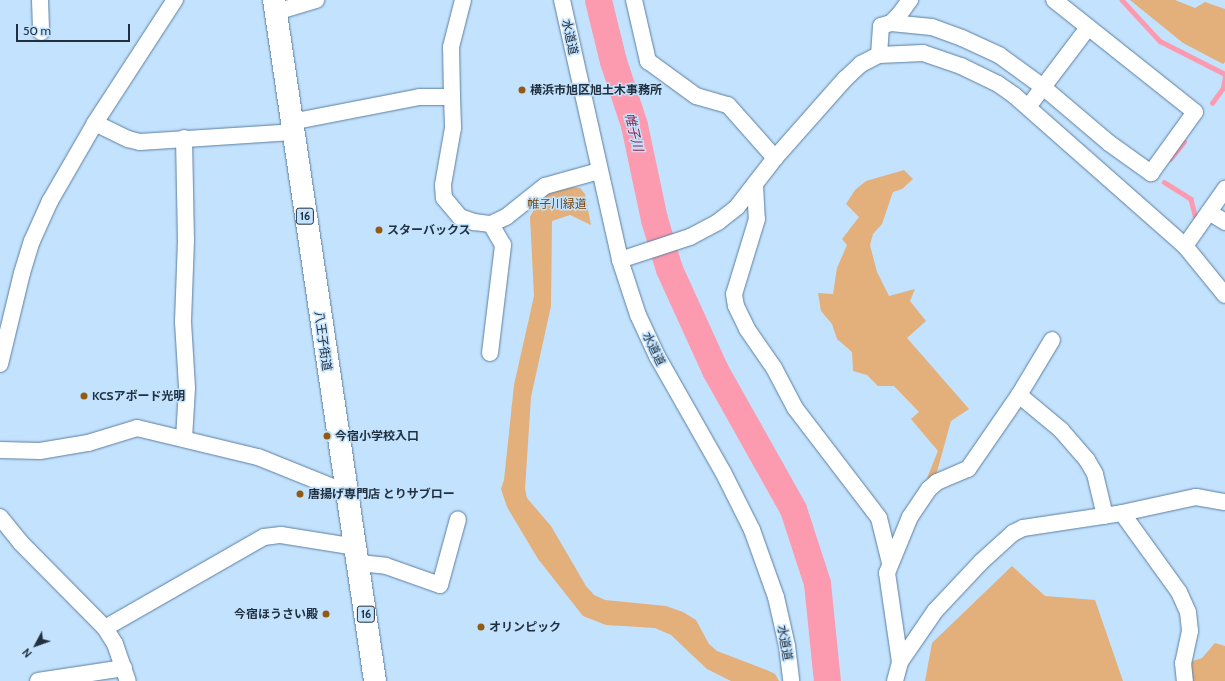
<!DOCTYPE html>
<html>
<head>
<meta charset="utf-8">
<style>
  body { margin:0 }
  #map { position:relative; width:1225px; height:681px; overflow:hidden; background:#c3e2fe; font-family:Cabin,"Noto Sans JP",sans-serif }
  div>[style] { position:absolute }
  .green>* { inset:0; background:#e3af7a }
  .stream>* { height:4.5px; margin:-2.25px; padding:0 2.25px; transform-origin:2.25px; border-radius:2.25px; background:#fc9aaf }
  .river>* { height:27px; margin:-13.5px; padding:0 13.5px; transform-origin:13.5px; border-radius:13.5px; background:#fc9aaf }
  .roads { filter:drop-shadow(0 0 1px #5b7f9f) drop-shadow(0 0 1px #5b7f9f) }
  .minor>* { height:16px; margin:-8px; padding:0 8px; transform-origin:8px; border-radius:8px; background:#fff }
  .highway>* { height:22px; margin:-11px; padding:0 11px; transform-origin:11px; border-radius:11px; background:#fff }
  .dots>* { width:11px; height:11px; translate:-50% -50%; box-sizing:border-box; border:2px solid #c3e2fe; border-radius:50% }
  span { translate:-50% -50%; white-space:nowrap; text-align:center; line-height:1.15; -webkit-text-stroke:3px #c3e2fe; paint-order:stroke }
  .shield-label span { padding:1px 3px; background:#c3e2fe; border:1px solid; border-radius:3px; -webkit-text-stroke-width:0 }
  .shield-label { font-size:11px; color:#21303e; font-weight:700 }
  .street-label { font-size:12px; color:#21303e }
  .poi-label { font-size:12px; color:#21303e; font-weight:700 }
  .left { translate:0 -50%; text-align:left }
  .right { translate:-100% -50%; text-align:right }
  .park-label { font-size:12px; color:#744812 }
  .water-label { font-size:13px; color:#8e1e44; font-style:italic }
  .north { position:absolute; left:16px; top:625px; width:40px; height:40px; -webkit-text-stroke:3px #c3e2fe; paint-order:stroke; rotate:229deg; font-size:11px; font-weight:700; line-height:16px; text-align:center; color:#21303e }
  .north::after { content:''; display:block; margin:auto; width:14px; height:18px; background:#21303e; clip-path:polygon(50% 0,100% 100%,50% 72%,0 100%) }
  .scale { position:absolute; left:16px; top:24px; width:114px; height:18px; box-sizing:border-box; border:2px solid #21303e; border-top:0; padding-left:5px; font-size:12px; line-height:14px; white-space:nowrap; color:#21303e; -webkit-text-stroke:3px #c3e2fe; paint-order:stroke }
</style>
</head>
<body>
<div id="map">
  <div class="green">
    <i style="clip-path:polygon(1130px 0,1175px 0,1195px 8px,1205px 2px,1225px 9px,1225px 62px,1223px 64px,1183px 43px)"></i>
    <i style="clip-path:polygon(904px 170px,913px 179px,902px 189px,893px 192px,882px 224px,873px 234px,870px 245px,877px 272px,889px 296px,915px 289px,910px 301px,926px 321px,907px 338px,969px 409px,951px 421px,935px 479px,932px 481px,927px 478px,938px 451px,911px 419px,919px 412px,894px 386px,878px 386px,867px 375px,853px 371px,852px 352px,837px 339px,832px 324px,821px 311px,818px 293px,833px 294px,837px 268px,847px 245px,842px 239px,859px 217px,846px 204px,855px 190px,866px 181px)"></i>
    <i style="clip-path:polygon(572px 187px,580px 188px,585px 194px,591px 225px,570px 215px,552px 221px,551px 306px,531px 397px,525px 489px,527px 498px,551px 526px,586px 586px,594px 595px,605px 600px,666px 606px,683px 612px,696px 620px,709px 644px,717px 651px,769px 671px,775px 674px,779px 681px,731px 681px,707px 669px,671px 635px,655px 628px,606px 625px,583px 616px,538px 559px,507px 507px,501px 489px,504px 480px,514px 385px,534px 296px,530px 217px,540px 198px,554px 190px)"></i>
    <i style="clip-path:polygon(1012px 566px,1045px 596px,1095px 600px,1123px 681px,925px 681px,932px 643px)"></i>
    <i style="clip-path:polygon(1215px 643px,1225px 646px,1225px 681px,1189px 681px,1187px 663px,1202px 658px)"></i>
  </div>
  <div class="stream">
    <i style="left:1122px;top:0;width:56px;rotate:47.2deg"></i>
    <i style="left:1160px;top:41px;width:73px;rotate:26.9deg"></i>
    <i style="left:1212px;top:103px;width:19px;rotate:-54deg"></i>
    <i style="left:1223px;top:88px;width:11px;rotate:-80deg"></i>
    <i style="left:1170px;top:159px;width:22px;rotate:-51deg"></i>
    <i style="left:1164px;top:182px;width:32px;rotate:32deg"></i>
    <i style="left:1191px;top:199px;width:21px;rotate:76deg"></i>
  </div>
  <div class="river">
    <i style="left:598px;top:0;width:63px;rotate:76.2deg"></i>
    <i style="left:613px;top:61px;width:67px;rotate:71.8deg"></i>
    <i style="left:634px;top:125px;width:96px;rotate:78deg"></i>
    <i style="left:654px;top:219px;width:52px;rotate:73.3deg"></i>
    <i style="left:669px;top:269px;width:111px;rotate:65.5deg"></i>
    <i style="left:715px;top:370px;width:159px;rotate:60.7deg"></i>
    <i style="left:793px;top:509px;width:78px;rotate:72deg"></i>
    <i style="left:817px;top:583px;width:99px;rotate:84.2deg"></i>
  </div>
  <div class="roads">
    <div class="minor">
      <i style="left:40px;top:0;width:32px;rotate:88deg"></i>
      <i style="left:562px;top:0;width:266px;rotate:77.4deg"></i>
      <i style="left:620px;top:260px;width:58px;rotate:71.9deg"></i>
      <i style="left:638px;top:315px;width:45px;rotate:65.1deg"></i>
      <i style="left:657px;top:356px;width:133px;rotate:60.4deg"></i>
      <i style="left:723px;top:472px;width:65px;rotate:63.4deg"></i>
      <i style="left:752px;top:530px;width:71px;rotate:70.3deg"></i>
      <i style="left:776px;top:597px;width:50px;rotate:77.3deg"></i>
      <i style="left:787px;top:646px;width:35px;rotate:83deg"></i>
      <i style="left:634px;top:0;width:63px;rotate:77.1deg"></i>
      <i style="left:648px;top:61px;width:59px;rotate:36.1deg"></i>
      <i style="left:696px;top:96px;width:33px;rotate:16deg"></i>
      <i style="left:728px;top:105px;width:71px;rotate:48.4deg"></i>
      <i style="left:276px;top:12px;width:42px;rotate:-16.7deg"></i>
      <i style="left:891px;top:23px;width:41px;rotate:5.6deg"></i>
      <i style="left:932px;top:27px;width:32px;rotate:20deg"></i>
      <i style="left:962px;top:38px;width:41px;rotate:24.7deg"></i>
      <i style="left:999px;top:55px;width:54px;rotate:36deg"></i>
      <i style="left:1043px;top:87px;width:87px;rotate:40.3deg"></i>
      <i style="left:1109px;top:143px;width:52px;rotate:35.5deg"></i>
      <i style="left:1151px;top:173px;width:75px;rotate:-54.2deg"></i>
      <i style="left:1195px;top:112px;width:180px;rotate:-141.5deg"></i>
      <i style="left:879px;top:55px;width:29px;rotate:-86deg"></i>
      <i style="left:881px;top:26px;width:10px;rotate:-17deg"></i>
      <i style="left:891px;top:23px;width:11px;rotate:-45deg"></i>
      <i style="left:899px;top:15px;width:19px;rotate:-54deg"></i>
      <i style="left:452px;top:97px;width:50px;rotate:-91.1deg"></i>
      <i style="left:451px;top:47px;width:49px;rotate:-75.7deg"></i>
      <i style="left:1028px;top:107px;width:98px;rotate:-52.9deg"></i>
      <i style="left:291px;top:122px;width:131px;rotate:-11deg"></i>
      <i style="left:420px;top:97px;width:32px"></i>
      <i style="left:452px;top:97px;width:31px;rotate:88deg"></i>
      <i style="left:453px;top:128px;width:58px;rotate:100deg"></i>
      <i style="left:443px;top:185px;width:13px;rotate:86deg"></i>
      <i style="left:444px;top:198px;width:25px;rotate:50deg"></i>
      <i style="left:460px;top:217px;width:15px;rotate:20deg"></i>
      <i style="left:474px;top:222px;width:17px;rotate:7deg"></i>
      <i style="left:491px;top:224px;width:17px;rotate:-25deg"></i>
      <i style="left:506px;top:217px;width:50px;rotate:-38.5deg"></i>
      <i style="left:545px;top:186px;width:56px;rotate:-15.5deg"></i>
      <i style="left:95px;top:123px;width:37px;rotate:26deg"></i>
      <i style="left:128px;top:139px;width:12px;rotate:14deg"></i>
      <i style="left:140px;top:142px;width:153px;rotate:-3.7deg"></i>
      <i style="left:184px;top:138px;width:102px;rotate:88.9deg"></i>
      <i style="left:186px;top:240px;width:82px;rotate:92.1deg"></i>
      <i style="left:183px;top:322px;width:66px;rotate:86.5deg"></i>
      <i style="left:187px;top:388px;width:50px;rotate:93.4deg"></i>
      <i style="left:755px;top:185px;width:34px;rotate:87deg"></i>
      <i style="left:757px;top:219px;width:78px;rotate:107deg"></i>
      <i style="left:734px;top:294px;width:12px;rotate:81deg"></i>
      <i style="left:736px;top:306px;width:25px;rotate:64deg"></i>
      <i style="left:747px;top:329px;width:47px;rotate:55.3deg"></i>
      <i style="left:774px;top:368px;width:45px;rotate:62.3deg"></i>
      <i style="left:795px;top:408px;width:138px;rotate:52.6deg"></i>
      <i style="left:879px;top:518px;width:46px;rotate:76.3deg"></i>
      <i style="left:1209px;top:212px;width:19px;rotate:32deg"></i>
      <i style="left:1185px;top:246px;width:70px;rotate:-54.9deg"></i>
      <i style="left:620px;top:260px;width:74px;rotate:-18.2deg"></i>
      <i style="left:690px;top:237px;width:32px;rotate:-28deg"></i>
      <i style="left:718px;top:222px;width:24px;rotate:-38deg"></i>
      <i style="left:737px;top:207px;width:62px;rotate:-52.2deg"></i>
      <i style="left:775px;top:158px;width:106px;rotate:-48.5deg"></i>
      <i style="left:845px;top:79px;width:22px;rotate:-43deg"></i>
      <i style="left:861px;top:64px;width:20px;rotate:-27deg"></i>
      <i style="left:879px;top:55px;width:44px;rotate:-2.6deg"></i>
      <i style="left:923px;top:53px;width:40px;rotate:18.9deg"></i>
      <i style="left:961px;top:66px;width:41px;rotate:25.9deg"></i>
      <i style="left:998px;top:84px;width:21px;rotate:35deg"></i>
      <i style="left:1015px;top:96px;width:227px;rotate:41.4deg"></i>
      <i style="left:1185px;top:246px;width:63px;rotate:50.8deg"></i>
      <i style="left:490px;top:353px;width:109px;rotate:-83.1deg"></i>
      <i style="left:503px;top:245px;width:24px;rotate:-120deg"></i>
      <i style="left:0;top:364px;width:94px;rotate:-76.4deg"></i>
      <i style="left:22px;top:273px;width:34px;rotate:-73deg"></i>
      <i style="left:32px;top:241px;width:44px;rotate:-65.8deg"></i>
      <i style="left:50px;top:201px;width:90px;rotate:-60deg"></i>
      <i style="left:95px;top:123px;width:147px;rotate:-57deg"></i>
      <i style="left:1019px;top:395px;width:55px;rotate:39.8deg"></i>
      <i style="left:1061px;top:430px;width:40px;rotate:49deg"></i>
      <i style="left:1087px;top:460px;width:16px;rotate:60deg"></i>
      <i style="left:1095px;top:474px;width:43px;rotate:76.6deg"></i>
      <i style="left:0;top:450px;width:40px;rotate:1.4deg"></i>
      <i style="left:40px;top:451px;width:49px;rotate:-9.5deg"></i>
      <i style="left:88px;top:443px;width:51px;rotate:-17deg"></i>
      <i style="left:137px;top:428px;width:124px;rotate:13.5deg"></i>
      <i style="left:258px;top:457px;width:83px;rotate:21.9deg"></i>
      <i style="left:335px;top:488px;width:11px;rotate:-5deg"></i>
      <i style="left:1122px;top:513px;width:97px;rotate:54.2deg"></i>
      <i style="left:1179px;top:592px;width:22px;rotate:66deg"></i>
      <i style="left:1188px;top:612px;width:19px;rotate:84deg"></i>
      <i style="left:1190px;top:631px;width:33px;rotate:102deg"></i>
      <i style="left:1183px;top:663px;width:18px;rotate:84deg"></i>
      <i style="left:0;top:517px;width:33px;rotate:51deg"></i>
      <i style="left:21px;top:543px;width:120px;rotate:45.3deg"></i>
      <i style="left:105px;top:628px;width:19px;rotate:58deg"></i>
      <i style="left:115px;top:644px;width:39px;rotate:71deg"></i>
      <i style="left:359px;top:563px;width:27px;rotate:6deg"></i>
      <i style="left:386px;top:566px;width:57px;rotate:19.4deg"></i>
      <i style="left:440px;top:585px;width:68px;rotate:-74.7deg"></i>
      <i style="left:105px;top:628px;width:183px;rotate:-29.8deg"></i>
      <i style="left:264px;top:537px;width:17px;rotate:-7deg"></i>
      <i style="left:281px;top:535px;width:76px;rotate:9.1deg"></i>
      <i style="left:900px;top:662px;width:90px;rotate:-98.3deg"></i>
      <i style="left:887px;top:573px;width:61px;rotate:-67.7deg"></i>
      <i style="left:910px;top:517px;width:34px;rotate:-56deg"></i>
      <i style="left:929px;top:489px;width:11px;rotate:-41deg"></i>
      <i style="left:937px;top:482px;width:34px;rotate:-23deg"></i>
      <i style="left:968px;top:469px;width:90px;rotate:-55.4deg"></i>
      <i style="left:1019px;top:395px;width:64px;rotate:-59deg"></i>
      <i style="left:38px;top:681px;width:87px;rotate:-8.6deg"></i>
      <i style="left:895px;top:681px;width:20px;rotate:-75deg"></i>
      <i style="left:900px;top:662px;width:62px;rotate:-55.5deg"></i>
      <i style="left:935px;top:611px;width:67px;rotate:-46.8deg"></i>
      <i style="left:981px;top:562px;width:43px;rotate:-42.2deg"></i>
      <i style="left:1013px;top:533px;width:11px;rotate:-27deg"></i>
      <i style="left:1023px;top:528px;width:100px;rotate:-8.6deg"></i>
      <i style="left:1122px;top:513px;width:76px;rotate:-12.2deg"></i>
      <i style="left:1196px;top:497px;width:29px;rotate:10deg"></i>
    </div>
    <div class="highway">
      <i style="left:274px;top:0;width:688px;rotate:81.56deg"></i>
    </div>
  </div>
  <div class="dots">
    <i style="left:522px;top:90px;background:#925a13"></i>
    <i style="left:379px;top:230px;background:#925a13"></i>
    <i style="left:84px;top:396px;background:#925a13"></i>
    <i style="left:327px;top:436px;background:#925a13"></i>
    <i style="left:300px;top:494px;background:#925a13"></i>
    <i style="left:326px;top:614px;background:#925a13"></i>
    <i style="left:481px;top:627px;background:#925a13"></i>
  </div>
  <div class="shield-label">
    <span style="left:305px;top:216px">16</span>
    <span style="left:366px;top:614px">16</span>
  </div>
  <div class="street-label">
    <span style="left:570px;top:37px;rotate:78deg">水道道</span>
    <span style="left:323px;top:341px;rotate:82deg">八王子街道</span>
    <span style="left:654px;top:349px;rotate:64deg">水道道</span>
    <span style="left:785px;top:643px;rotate:80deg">水道道</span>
  </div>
  <div class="poi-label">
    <span class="left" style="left:530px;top:90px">横浜市旭区旭土木事務所</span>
    <span class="left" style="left:387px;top:230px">スターバックス</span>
    <span class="left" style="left:92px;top:396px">KCSアボード光明</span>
    <span class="left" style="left:335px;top:436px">今宿小学校入口</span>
    <span class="left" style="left:308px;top:494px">唐揚げ専門店 とりサブロー</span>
    <span class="right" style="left:318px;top:614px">今宿ほうさい殿</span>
    <span class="left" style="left:489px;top:627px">オリンピック</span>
  </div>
  <div class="park-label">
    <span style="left:557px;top:204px">帷子川緑道</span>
  </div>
  <div class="water-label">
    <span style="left:634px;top:132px;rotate:76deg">帷子川</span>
  </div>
  <div class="north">N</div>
  <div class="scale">50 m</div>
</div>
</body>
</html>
